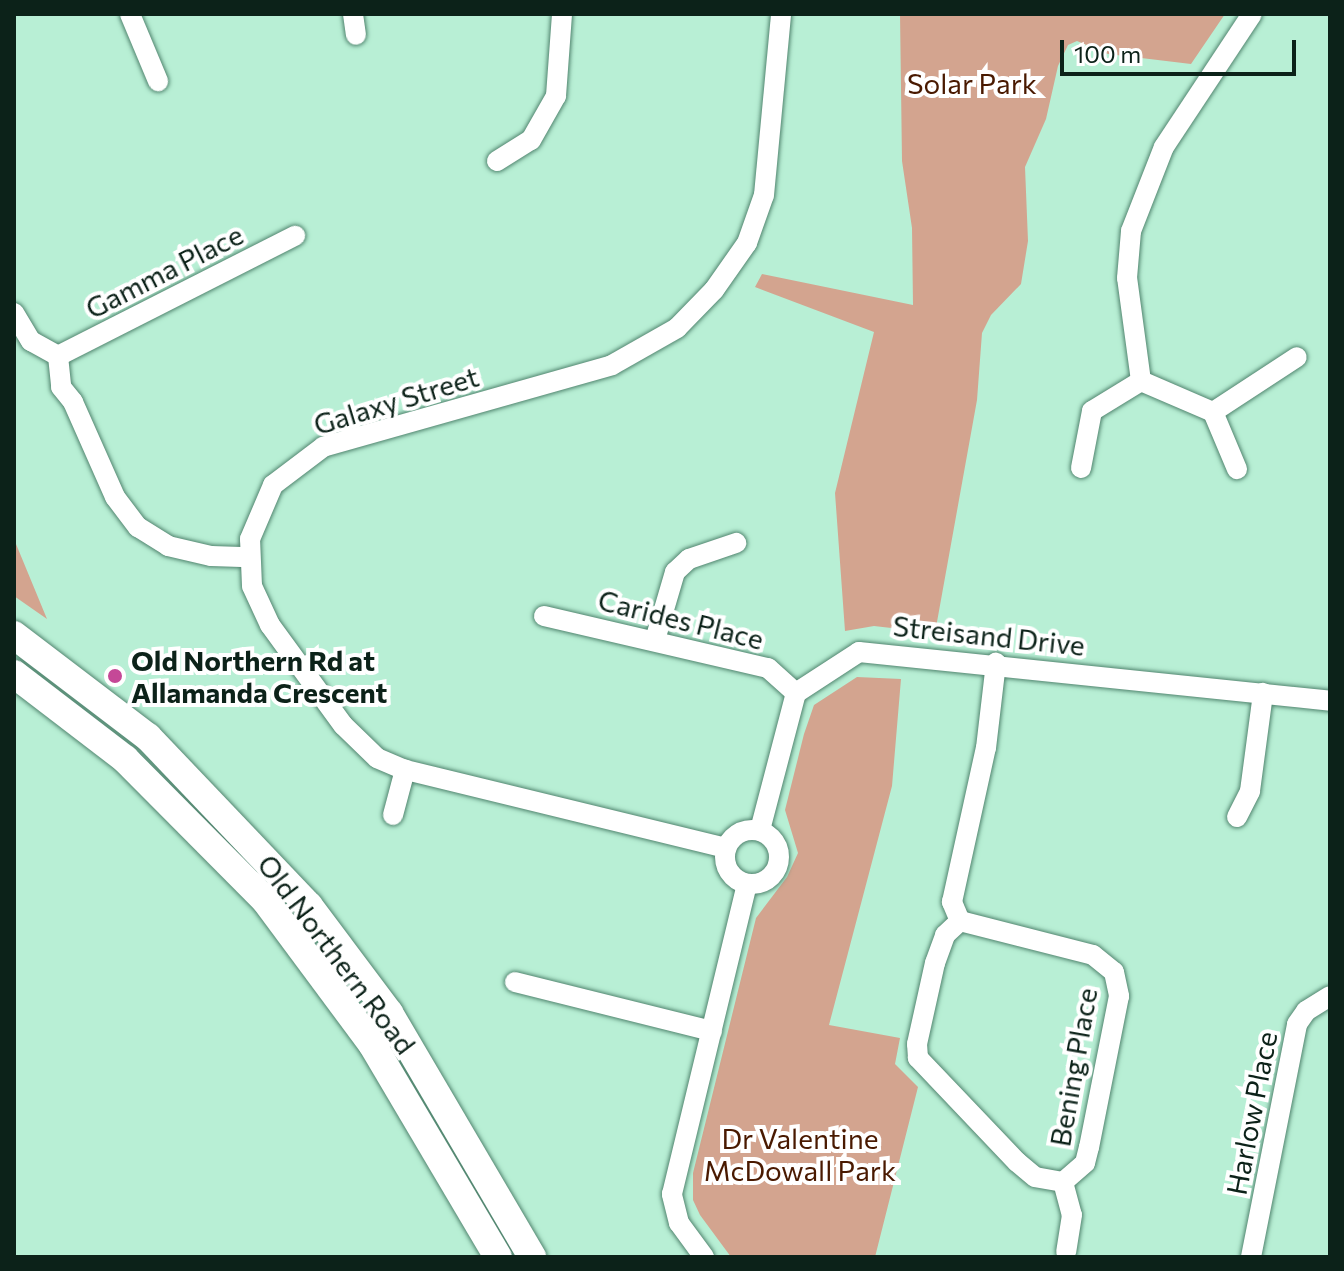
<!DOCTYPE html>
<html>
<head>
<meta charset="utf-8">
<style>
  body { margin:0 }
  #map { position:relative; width:1344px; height:1271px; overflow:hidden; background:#b8efd5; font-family:Commissioner,sans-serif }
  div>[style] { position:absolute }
  .green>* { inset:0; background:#d3a48f }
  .roads { filter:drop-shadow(0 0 2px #51856f) drop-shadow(0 0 2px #51856f) }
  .minor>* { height:20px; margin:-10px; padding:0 10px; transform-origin:10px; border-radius:10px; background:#fff }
  .minor>.ring { margin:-10px; padding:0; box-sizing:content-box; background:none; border:20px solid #fff; border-radius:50% }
  .highway>* { height:28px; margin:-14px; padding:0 14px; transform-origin:14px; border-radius:14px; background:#fff }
  .dots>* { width:22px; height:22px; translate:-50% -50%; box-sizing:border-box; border:4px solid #fff; border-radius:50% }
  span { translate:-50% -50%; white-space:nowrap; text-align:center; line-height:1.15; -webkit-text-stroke:8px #fff; paint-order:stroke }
  .park-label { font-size:28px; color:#491900 }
  .street-label { font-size:28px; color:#0c2219 }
  .poi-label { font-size:28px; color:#0c2219; font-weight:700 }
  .left { translate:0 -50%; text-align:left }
  .frame { position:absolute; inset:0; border:16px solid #0c2219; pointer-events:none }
  .scale { position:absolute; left:1060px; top:40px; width:236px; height:36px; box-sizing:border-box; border:4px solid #0c2219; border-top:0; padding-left:10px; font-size:24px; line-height:28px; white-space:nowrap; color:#0c2219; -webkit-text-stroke:6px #fff; paint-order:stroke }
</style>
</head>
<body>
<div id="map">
  <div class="green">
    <i style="clip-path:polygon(900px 14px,1225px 14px,1191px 64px,1108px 54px,1077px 41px,1068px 45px,1058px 66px,1046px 119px,1025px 167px,1028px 241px,1021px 284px,991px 315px,982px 333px,977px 400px,935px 633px,874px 626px,845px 631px,835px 493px,874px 332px,755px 287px,762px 274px,913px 305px,912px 228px,902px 161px)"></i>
    <i style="clip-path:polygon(14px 538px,16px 544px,47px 619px,14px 596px)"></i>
    <i style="clip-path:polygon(857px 677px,901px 679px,892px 786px,829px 1025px,900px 1038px,895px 1064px,918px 1087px,875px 1257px,731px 1257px,700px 1215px,693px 1200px,693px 1173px,756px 918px,787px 877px,798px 853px,785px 810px,804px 734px,814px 705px)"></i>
  </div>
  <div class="roads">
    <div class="minor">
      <i style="left:130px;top:14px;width:73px;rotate:67.3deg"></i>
      <i style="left:353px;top:14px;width:21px;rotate:82deg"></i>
      <i style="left:497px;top:161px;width:40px;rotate:-32deg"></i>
      <i style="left:531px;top:140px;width:51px;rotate:-60.4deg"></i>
      <i style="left:556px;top:96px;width:82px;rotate:-85.8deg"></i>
      <i style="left:14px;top:313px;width:33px;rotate:59deg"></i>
      <i style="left:31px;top:341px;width:31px;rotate:29deg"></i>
      <i style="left:58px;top:356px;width:31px;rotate:84deg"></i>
      <i style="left:61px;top:387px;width:19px;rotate:51deg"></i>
      <i style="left:73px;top:402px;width:104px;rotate:66.1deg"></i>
      <i style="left:115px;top:497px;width:38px;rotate:53deg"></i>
      <i style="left:138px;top:527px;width:36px;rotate:32deg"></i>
      <i style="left:168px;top:546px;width:44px;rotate:13.1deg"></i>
      <i style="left:211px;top:556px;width:38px;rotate:2deg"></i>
      <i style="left:58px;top:356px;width:266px;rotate:-26.9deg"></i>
      <i style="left:1141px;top:381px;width:104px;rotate:-97.7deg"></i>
      <i style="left:1127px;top:278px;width:47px;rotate:-85.1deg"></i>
      <i style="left:1131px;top:231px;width:90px;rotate:-68.6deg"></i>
      <i style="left:1164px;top:147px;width:159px;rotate:-56.5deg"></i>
      <i style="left:1141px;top:381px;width:78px;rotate:23.3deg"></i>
      <i style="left:1213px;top:412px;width:62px;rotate:67.2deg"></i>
      <i style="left:1213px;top:412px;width:100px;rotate:-33.2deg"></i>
      <i style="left:1081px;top:468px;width:58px;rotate:-79.1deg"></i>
      <i style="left:1092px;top:411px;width:57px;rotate:-31.5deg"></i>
      <i style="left:544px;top:616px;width:230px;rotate:13.1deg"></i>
      <i style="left:768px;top:668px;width:38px;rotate:42deg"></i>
      <i style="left:655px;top:640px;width:71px;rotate:-73.6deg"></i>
      <i style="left:675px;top:572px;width:19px;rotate:-43deg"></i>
      <i style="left:689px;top:559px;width:50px;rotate:-18.8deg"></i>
      <i style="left:393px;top:815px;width:47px;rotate:-75.1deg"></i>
      <i style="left:1237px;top:817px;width:29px;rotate:-63deg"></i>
      <i style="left:1250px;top:791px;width:99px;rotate:-82.4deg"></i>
      <i class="ring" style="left:725px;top:830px;width:34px;height:34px"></i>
      <i style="left:760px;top:830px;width:142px;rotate:-75.3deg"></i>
      <i style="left:796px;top:693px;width:75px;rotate:-33.1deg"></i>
      <i style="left:859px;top:652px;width:474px;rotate:5.9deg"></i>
      <i style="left:726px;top:848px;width:330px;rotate:-166.3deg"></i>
      <i style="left:405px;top:770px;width:30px;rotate:-157deg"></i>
      <i style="left:377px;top:758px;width:47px;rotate:-135.9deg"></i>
      <i style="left:343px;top:725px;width:124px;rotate:-126.1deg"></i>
      <i style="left:270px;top:625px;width:43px;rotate:-114.8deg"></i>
      <i style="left:252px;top:586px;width:47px;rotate:-92.4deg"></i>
      <i style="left:250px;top:539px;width:59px;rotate:-66.9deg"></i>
      <i style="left:273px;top:485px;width:63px;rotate:-37.2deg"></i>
      <i style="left:323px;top:447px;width:300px;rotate:-15.8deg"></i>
      <i style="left:612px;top:365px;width:75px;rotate:-29.6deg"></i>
      <i style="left:677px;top:328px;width:53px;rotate:-45.8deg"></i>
      <i style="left:714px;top:290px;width:57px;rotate:-54.9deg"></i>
      <i style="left:747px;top:243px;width:51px;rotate:-70.5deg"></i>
      <i style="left:764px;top:195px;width:182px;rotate:-84.6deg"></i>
      <i style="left:960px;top:921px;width:137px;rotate:14.3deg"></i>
      <i style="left:1093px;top:955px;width:27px;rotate:39deg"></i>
      <i style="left:1114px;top:972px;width:25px;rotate:78deg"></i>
      <i style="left:1119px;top:996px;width:154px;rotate:101.2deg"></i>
      <i style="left:1089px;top:1147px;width:16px;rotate:104deg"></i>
      <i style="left:1085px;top:1163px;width:29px;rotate:139deg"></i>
      <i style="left:1063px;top:1182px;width:28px;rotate:-170deg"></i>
      <i style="left:1035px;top:1177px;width:23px;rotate:-140deg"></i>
      <i style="left:1017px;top:1162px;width:144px;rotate:-133.6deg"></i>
      <i style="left:918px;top:1058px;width:14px;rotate:-94deg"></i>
      <i style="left:917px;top:1044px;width:83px;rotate:-77.5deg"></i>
      <i style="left:935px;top:963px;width:30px;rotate:-70deg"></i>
      <i style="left:945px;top:935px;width:21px;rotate:-43deg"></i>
      <i style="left:960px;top:921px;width:21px;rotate:-113deg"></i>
      <i style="left:952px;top:902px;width:158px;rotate:-77.6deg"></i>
      <i style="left:986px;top:748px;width:86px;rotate:-83.3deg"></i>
      <i style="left:515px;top:982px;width:203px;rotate:14deg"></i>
      <i style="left:1063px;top:1182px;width:34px;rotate:75deg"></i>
      <i style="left:1072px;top:1215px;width:37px;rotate:99deg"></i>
      <i style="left:704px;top:1257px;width:42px;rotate:-126.3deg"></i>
      <i style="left:679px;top:1223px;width:30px;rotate:-104deg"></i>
      <i style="left:672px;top:1194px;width:319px;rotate:-76.4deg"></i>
      <i style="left:1251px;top:1257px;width:237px;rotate:-78.8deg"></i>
      <i style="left:1297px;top:1024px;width:16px;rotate:-55deg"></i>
      <i style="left:1306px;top:1011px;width:28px;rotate:-32deg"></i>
    </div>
    <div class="highway">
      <i style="left:14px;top:635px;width:168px;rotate:37.3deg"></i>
      <i style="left:148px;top:737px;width:233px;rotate:46.4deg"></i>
      <i style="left:309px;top:906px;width:134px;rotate:53.2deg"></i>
      <i style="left:389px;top:1013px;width:283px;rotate:59.6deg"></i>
      <i style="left:14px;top:674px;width:140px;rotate:37.4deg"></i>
      <i style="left:125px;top:759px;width:199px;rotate:45.2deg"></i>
      <i style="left:265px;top:900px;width:179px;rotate:53.4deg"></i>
      <i style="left:372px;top:1044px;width:247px;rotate:59.4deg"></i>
    </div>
  </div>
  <div class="dots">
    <i style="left:115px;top:676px;background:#c54897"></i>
  </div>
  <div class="park-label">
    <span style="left:972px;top:83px">Solar Park</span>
    <span style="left:800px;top:1154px">Dr Valentine<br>McDowall Park</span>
  </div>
  <div class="street-label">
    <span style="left:164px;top:271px;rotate:-27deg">Gamma Place</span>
    <span style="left:396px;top:400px;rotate:-17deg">Galaxy Street</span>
    <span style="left:681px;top:619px;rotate:14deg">Carides Place</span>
    <span style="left:989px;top:635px;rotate:6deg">Streisand Drive</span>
    <span style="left:337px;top:954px;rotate:53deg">Old Northern Road</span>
    <span style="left:1073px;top:1067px;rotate:-80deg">Bening Place</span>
    <span style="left:1251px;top:1113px;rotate:-79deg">Harlow Place</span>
  </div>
  <div class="poi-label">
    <span class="left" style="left:131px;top:676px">Old Northern Rd at<br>Allamanda Crescent</span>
  </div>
  <div class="frame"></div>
  <div class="scale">100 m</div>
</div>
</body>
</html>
